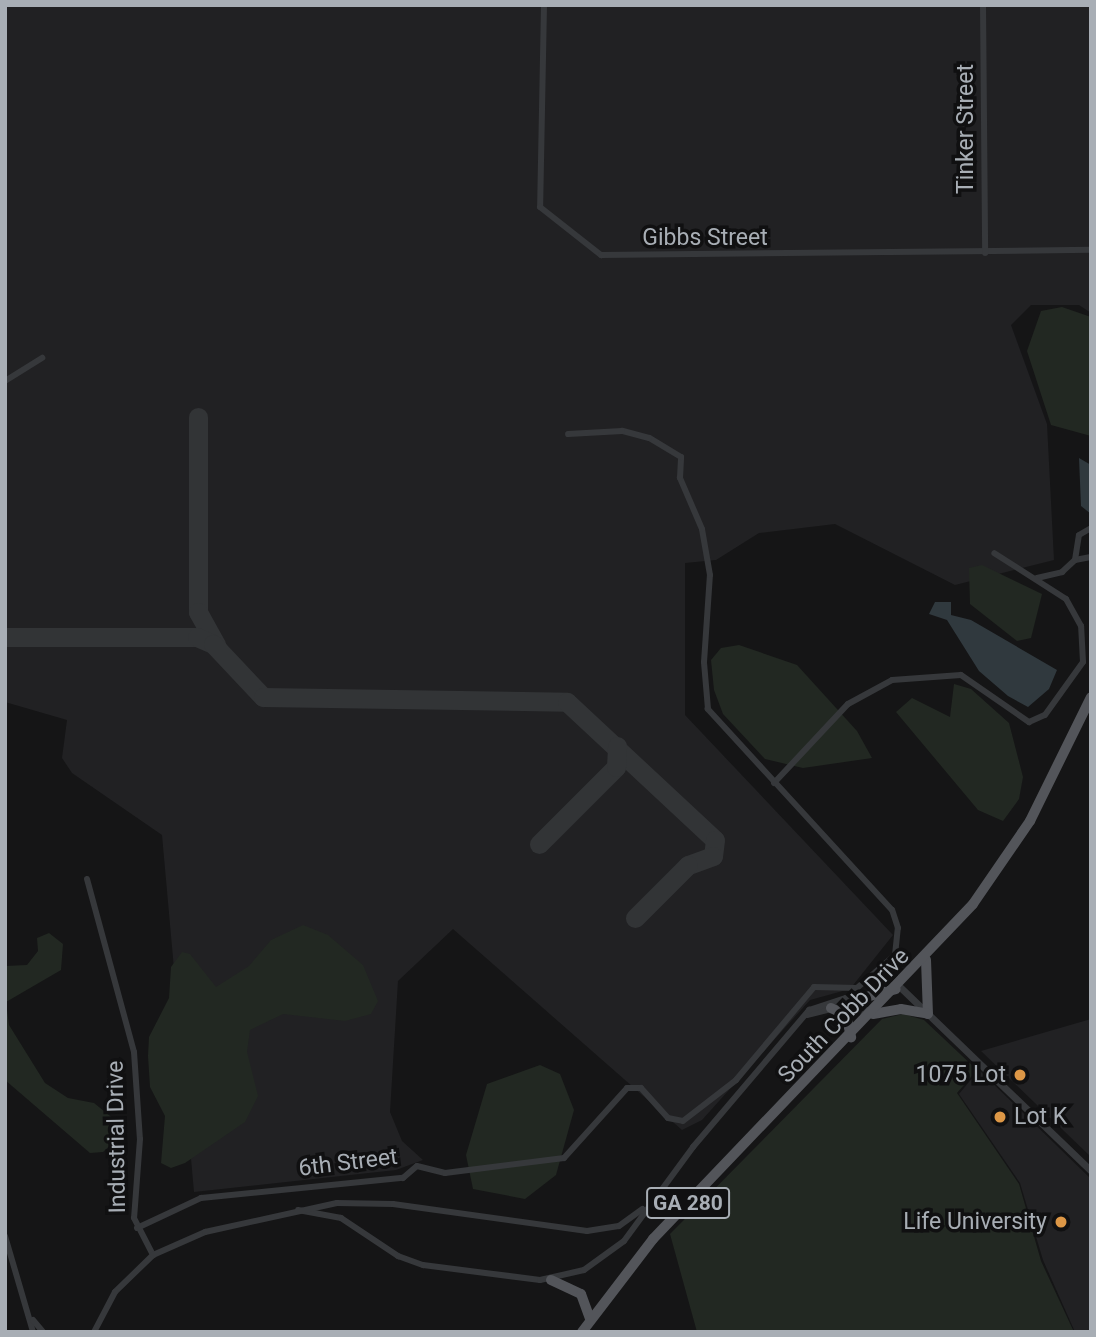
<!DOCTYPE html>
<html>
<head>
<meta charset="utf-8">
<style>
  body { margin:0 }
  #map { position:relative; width:1096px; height:1337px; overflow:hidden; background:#151516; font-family:Roboto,sans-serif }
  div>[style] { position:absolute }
  .built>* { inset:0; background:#212123 }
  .green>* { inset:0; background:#222822 }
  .water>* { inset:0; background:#30393e }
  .taxiway>* { height:19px; margin:-9.5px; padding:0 9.5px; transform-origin:9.5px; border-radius:9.5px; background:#323436 }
  .minor>* { height:6px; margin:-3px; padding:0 3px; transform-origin:3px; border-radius:3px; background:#36383b }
  .tertiary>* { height:7px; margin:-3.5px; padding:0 3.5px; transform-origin:3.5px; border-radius:3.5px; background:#36383b }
  .primary>* { height:10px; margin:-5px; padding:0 5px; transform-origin:5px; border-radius:5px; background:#53555a }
  .dots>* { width:19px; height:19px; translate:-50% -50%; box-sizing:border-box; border:4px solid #101011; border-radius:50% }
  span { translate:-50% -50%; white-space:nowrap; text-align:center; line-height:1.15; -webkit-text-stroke:7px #101011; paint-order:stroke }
  .shield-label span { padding:2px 5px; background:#101011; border:2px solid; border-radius:5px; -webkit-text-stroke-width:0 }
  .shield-label { font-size:21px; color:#a8aeb5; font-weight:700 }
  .street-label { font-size:23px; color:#a8aeb5 }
  .poi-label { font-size:23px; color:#a8aeb5 }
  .right { translate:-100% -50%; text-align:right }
  .left { translate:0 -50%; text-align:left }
  .frame { position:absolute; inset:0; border:7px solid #a8aeb5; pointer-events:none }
</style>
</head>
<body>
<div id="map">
  <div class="built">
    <i style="clip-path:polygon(5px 5px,1091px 5px,1091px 313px,1079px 305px,1031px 305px,1011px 325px,1047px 424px,1054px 560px,955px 585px,835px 524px,759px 533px,716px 560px,685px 563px,685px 715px,893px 935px,850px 989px,810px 1000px,702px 1120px,682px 1130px,453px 929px,398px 981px,390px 1112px,402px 1141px,423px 1160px,396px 1170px,194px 1192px,162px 835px,72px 773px,62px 758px,67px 720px,5px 702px)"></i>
    <i style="clip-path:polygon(1091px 1019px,1091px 1157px,981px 1051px)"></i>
    <i style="clip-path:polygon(979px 1070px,1091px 1179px,1091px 1332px,1075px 1332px,1043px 1260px,1020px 1183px,959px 1094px)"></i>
  </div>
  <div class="green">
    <i style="clip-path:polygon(1062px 307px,1091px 317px,1091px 436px,1051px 425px,1027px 351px,1041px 311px)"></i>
    <i style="clip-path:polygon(982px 565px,1042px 594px,1031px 638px,1017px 641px,970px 604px,969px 568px)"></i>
    <i style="clip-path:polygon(739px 645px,797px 665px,857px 731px,872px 758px,803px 768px,765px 759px,723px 714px,714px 690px,711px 660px,721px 648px)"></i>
    <i style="clip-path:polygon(954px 684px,971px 689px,1009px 723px,1023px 777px,1019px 799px,1003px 821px,978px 810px,896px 712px,912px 698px,950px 717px)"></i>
    <i style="clip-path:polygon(303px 925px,328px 935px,363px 965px,378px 1001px,371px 1014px,345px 1021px,283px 1014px,250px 1030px,247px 1052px,258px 1096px,245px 1122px,185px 1163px,171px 1168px,161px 1163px,165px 1116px,150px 1087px,148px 1056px,149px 1037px,169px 998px,171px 967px,182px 952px,190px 954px,216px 987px,249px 966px,271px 940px)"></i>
    <i style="clip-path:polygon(49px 933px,63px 944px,61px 970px,6px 1002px,9px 1025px,45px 1083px,68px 1098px,94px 1103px,115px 1120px,115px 1141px,103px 1152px,90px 1153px,5px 1080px,5px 966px,27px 965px,38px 951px,37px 938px)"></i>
    <i style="clip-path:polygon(903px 1014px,924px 1020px,977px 1070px,957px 1093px,1019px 1184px,1041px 1261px,1074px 1332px,697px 1332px,670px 1234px,882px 1019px)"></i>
    <i style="clip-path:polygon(540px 1065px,560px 1074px,574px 1110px,556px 1175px,525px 1199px,473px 1189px,466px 1155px,487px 1084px)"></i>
  </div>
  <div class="water">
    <i style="clip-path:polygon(1079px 458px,1091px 465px,1091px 514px,1081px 506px)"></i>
    <i style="clip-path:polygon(935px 602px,951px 602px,951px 615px,971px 620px,1057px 670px,1049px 689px,1028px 707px,1008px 696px,979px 671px,947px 620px,929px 614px)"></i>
  </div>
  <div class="taxiway">
    <i style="left:198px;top:417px;width:195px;rotate:90deg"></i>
    <i style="left:198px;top:612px;width:38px;rotate:61deg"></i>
    <i style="left:5px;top:637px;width:192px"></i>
    <i style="left:197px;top:637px;width:17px;rotate:24deg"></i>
    <i style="left:213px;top:644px;width:73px;rotate:46.7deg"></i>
    <i style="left:263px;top:697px;width:304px;rotate:0.9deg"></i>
    <i style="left:567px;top:702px;width:202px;rotate:43deg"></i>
    <i style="left:715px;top:840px;width:16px;rotate:97deg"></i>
    <i style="left:713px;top:856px;width:27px;rotate:160deg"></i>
    <i style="left:688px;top:865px;width:75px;rotate:135deg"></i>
    <i style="left:539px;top:844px;width:109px;rotate:-45deg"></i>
    <i style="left:616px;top:767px;width:21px;rotate:-87deg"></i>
  </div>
  <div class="minor">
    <i style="left:544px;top:5px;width:202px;rotate:91.1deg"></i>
    <i style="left:540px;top:207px;width:78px;rotate:38.2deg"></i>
    <i style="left:601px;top:255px;width:490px;rotate:-0.6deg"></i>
    <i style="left:983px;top:5px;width:248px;rotate:89.5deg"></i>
    <i style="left:5px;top:381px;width:44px;rotate:-31.9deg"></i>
    <i style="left:1075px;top:560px;width:16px;rotate:-11deg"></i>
    <i style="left:1037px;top:578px;width:26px;rotate:-13deg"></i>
    <i style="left:1062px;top:572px;width:18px;rotate:-43deg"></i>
    <i style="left:1075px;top:560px;width:25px;rotate:-81deg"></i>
    <i style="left:1079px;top:535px;width:14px;rotate:-30deg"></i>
    <i style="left:774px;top:783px;width:108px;rotate:-46.9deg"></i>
    <i style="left:848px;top:704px;width:50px;rotate:-28.6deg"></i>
    <i style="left:892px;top:680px;width:69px;rotate:-4.1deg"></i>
    <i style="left:961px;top:675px;width:83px;rotate:34.7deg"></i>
    <i style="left:1029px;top:722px;width:17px;rotate:-24deg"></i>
    <i style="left:1045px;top:715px;width:65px;rotate:-54.4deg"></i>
    <i style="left:1083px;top:662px;width:36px;rotate:-93deg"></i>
    <i style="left:1081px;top:626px;width:31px;rotate:-119deg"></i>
    <i style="left:1066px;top:599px;width:85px;rotate:-147.4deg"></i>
    <i style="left:87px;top:879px;width:179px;rotate:74.8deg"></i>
    <i style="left:134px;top:1052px;width:87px;rotate:86.1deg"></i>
    <i style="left:140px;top:1139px;width:79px;rotate:94.3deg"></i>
    <i style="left:134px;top:1218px;width:42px;rotate:62.8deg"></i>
    <i style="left:153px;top:1255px;width:53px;rotate:135.8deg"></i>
    <i style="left:115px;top:1292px;width:45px;rotate:117.7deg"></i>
    <i style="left:807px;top:1015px;width:33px;rotate:-14deg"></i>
    <i style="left:839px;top:1007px;width:33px;rotate:12deg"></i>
    <i style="left:298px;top:1210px;width:44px;rotate:10.5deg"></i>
    <i style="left:341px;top:1218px;width:69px;rotate:33.7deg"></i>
    <i style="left:398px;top:1256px;width:27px;rotate:20deg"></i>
    <i style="left:423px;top:1265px;width:118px;rotate:7.3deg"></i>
    <i style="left:540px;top:1280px;width:45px;rotate:-12.8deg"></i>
    <i style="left:584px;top:1270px;width:49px;rotate:-35.9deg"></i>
    <i style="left:624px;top:1241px;width:117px;rotate:-53.7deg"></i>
    <i style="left:693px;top:1147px;width:180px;rotate:-49.7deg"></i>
    <i style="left:809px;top:1010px;width:39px;rotate:-18deg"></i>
    <i style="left:846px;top:998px;width:30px;rotate:30deg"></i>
    <i style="left:137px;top:1228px;width:71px;rotate:-25.1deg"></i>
    <i style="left:201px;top:1198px;width:203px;rotate:-5.7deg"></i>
    <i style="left:403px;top:1178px;width:18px;rotate:-41deg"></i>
    <i style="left:417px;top:1166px;width:29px;rotate:14deg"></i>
    <i style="left:445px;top:1173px;width:120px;rotate:-7.2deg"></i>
    <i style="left:564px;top:1158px;width:94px;rotate:-48deg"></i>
    <i style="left:627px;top:1088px;width:14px"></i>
    <i style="left:641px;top:1088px;width:40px;rotate:48deg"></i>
    <i style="left:668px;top:1118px;width:15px;rotate:11deg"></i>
    <i style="left:683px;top:1121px;width:67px;rotate:-37.7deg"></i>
    <i style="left:736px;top:1080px;width:121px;rotate:-50deg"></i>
    <i style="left:814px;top:987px;width:43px;rotate:1.3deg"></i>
    <i style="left:857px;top:988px;width:50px;rotate:-41deg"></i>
    <i style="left:895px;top:955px;width:27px;rotate:-84deg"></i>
    <i style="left:898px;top:928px;width:19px;rotate:-108deg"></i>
    <i style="left:892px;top:910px;width:273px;rotate:-132.5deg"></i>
    <i style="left:708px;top:709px;width:47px;rotate:-94.9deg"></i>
    <i style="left:704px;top:662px;width:87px;rotate:-86.1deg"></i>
    <i style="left:710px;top:575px;width:47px;rotate:-99.9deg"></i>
    <i style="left:702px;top:529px;width:56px;rotate:-113.3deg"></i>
    <i style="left:680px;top:478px;width:21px;rotate:-87deg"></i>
    <i style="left:681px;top:457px;width:37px;rotate:-149deg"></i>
    <i style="left:649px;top:438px;width:28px;rotate:-165deg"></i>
    <i style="left:622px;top:431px;width:54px;rotate:176.8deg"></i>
    <i style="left:5px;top:1236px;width:100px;rotate:73.7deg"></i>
    <i style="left:153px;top:1255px;width:57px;rotate:-23.9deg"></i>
    <i style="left:205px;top:1232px;width:135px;rotate:-12.4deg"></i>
    <i style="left:337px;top:1203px;width:56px;rotate:1deg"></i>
    <i style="left:393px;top:1204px;width:196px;rotate:7.9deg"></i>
    <i style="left:587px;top:1231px;width:32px;rotate:-9deg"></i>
    <i style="left:619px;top:1226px;width:29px;rotate:-36deg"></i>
    <i style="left:33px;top:1320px;width:16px;rotate:50deg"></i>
  </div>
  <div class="tertiary">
    <i style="left:900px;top:987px;width:265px;rotate:43.9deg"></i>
  </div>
  <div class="primary">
    <i style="left:926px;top:960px;width:54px;rotate:87.9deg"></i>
    <i style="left:855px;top:1000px;width:42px;rotate:-15deg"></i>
    <i style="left:831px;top:1008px;width:17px;rotate:25deg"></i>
    <i style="left:846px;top:1015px;width:23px;rotate:77deg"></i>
    <i style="left:873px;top:1014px;width:28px;rotate:-10deg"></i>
    <i style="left:901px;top:1009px;width:27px;rotate:10deg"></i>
    <i style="left:551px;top:1280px;width:33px;rotate:25deg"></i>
    <i style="left:581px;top:1294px;width:27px;rotate:70deg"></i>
    <i style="left:582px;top:1332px;width:117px;rotate:-52.6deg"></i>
    <i style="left:653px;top:1239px;width:463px;rotate:-46.3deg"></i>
    <i style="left:973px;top:904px;width:101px;rotate:-55.5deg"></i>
    <i style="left:1030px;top:821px;width:138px;rotate:-63.8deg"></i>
  </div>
  <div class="dots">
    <i style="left:1020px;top:1075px;background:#dd9746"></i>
    <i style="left:1000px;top:1117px;background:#dd9746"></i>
    <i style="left:1061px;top:1222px;background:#dd9746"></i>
  </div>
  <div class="shield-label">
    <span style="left:688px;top:1203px">GA 280</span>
  </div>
  <div class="street-label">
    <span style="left:966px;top:129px;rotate:-90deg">Tinker Street</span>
    <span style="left:705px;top:238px">Gibbs Street</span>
    <span style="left:844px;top:1016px;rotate:-46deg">South Cobb Drive</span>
    <span style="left:117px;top:1137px;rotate:-91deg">Industrial Drive</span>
    <span style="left:348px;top:1163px;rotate:-7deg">6th Street</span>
  </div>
  <div class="poi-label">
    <span class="right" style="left:1006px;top:1075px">1075 Lot</span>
    <span class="left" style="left:1014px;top:1117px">Lot K</span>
    <span class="right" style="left:1047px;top:1222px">Life University</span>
  </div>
  <div class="frame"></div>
</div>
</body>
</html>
